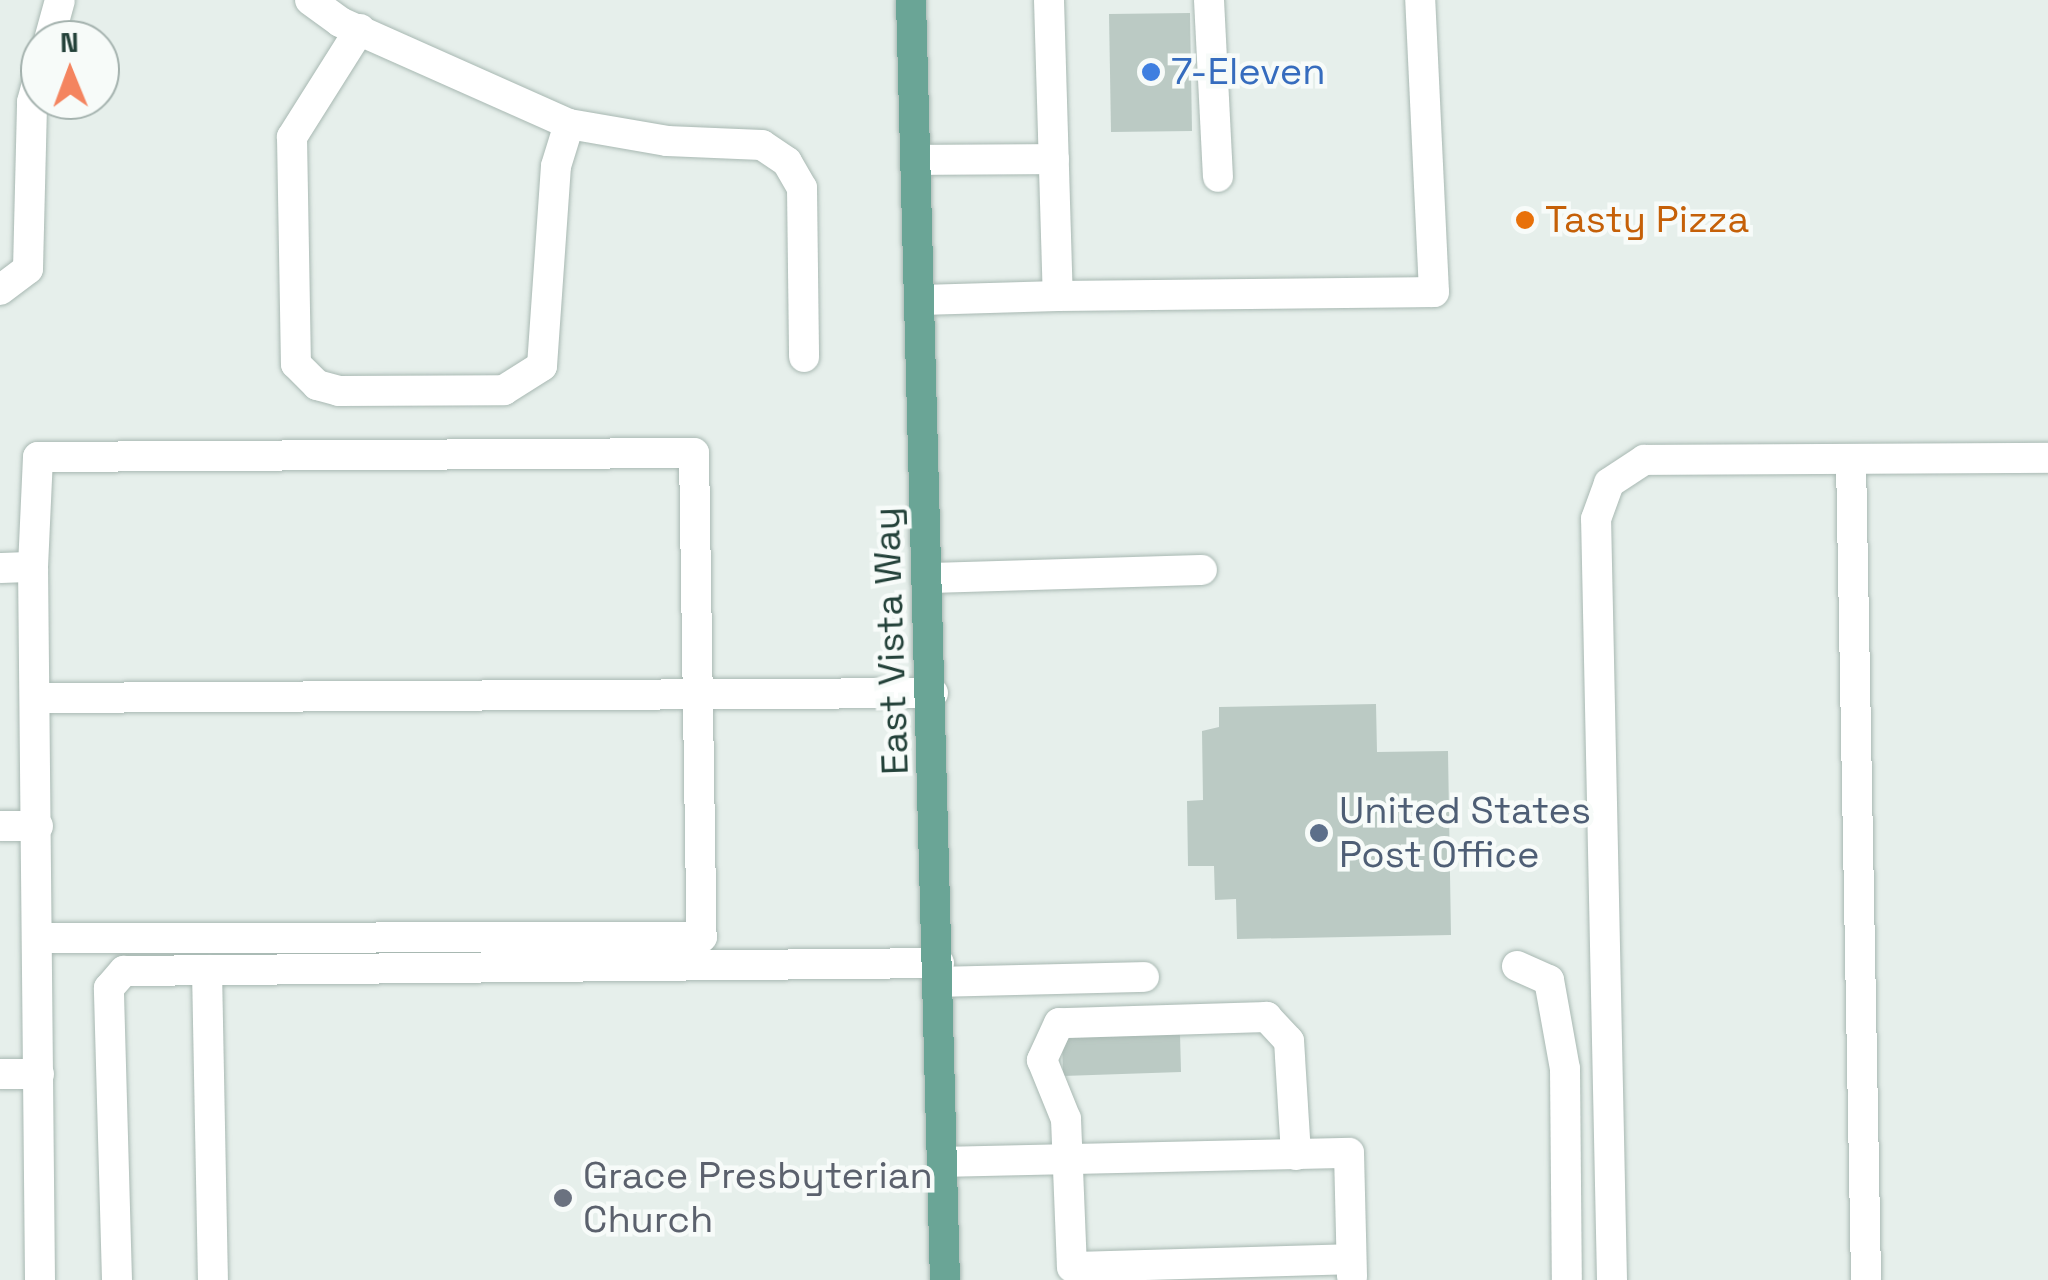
<!DOCTYPE html>
<html>
<head>
<meta charset="utf-8">
<style>
  body { margin:0 }
  #map { position:relative; width:2048px; height:1280px; overflow:hidden; background:#e6efeb; font-family:"Space Grotesk",sans-serif }
  div>[style] { position:absolute }
  .building>* { inset:0; background:#bbcac4 }
  .roads { filter:drop-shadow(0 0 2px #a8b8b2) drop-shadow(0 0 2px #a8b8b2) }
  .minor>* { height:30px; margin:-15px; padding:0 15px; transform-origin:15px; border-radius:15px; background:#fff }
  .major>* { height:30px; margin:-15px; padding:0 15px; transform-origin:15px; border-radius:15px; background:#6aa596 }
  .dots>* { width:28px; height:28px; translate:-50% -50%; box-sizing:border-box; border:5px solid #f7fbf9; border-radius:50% }
  span { translate:-50% -50%; white-space:nowrap; text-align:center; line-height:1.15; -webkit-text-stroke:9px #f7fbf9; paint-order:stroke }
  .shop-label { font-size:38px; color:#366cbe }
  .left { translate:0 -50%; text-align:left }
  .food-label { font-size:38px; color:#c56008 }
  .street-label { font-size:38px; color:#24423a }
  .service-label { font-size:38px; color:#4e5e75 }
  .worship-label { font-size:38px; color:#5b616d }
  .north { position:absolute; left:20px; top:20px; width:100px; height:100px; box-sizing:border-box; background:#f7fbf9; border:2px solid #a3b1ad; border-radius:50%; rotate:359deg; font-size:28px; font-weight:700; line-height:40px; text-align:center; color:#24423a }
  .north::after { content:''; display:block; margin:auto; width:35px; height:45px; background:#f4845f; clip-path:polygon(50% 0,100% 100%,50% 72%,0 100%) }
</style>
</head>
<body>
<div id="map">
  <div class="building">
    <i style="clip-path:polygon(1190px 13px,1192px 131px,1111px 132px,1109px 14px)"></i>
    <i style="clip-path:polygon(1376px 704px,1377px 752px,1448px 751px,1451px 935px,1237px 939px,1236px 899px,1215px 900px,1214px 866px,1188px 866px,1187px 801px,1203px 800px,1202px 731px,1219px 727px,1219px 707px)"></i>
    <i style="clip-path:polygon(1180px 1034px,1181px 1072px,1063px 1076px,1062px 1038px)"></i>
  </div>
  <div class="roads">
    <div class="minor">
      <i style="left:310px;top:0;width:37px;rotate:36deg"></i>
      <i style="left:340px;top:22px;width:251px;rotate:24deg"></i>
      <i style="left:569px;top:124px;width:99px;rotate:9.8deg"></i>
      <i style="left:667px;top:141px;width:95px;rotate:2.4deg"></i>
      <i style="left:762px;top:145px;width:30px;rotate:34deg"></i>
      <i style="left:787px;top:162px;width:30px;rotate:60deg"></i>
      <i style="left:802px;top:188px;width:169px;rotate:89.3deg"></i>
      <i style="left:1049px;top:0;width:296px;rotate:88.3deg"></i>
      <i style="left:1058px;top:296px;width:376px;rotate:-0.6deg"></i>
      <i style="left:1434px;top:292px;width:292px;rotate:-92.7deg"></i>
      <i style="left:1209px;top:0;width:177px;rotate:87.1deg"></i>
      <i style="left:360px;top:29px;width:128px;rotate:122.2deg"></i>
      <i style="left:292px;top:137px;width:227px;rotate:89deg"></i>
      <i style="left:296px;top:364px;width:30px;rotate:45deg"></i>
      <i style="left:317px;top:385px;width:23px;rotate:15deg"></i>
      <i style="left:339px;top:391px;width:165px;rotate:-0.3deg"></i>
      <i style="left:504px;top:390px;width:45px;rotate:-32.3deg"></i>
      <i style="left:542px;top:366px;width:200px;rotate:-86deg"></i>
      <i style="left:556px;top:166px;width:44px;rotate:-72.8deg"></i>
      <i style="left:49px;top:40px;width:41px;rotate:-74.6deg"></i>
      <i style="left:916px;top:160px;width:138px;rotate:-0.4deg"></i>
      <i style="left:0;top:290px;width:35px;rotate:-37deg"></i>
      <i style="left:28px;top:269px;width:167px;rotate:-88.6deg"></i>
      <i style="left:32px;top:102px;width:30px;rotate:-75deg"></i>
      <i style="left:921px;top:300px;width:137px;rotate:-1.7deg"></i>
      <i style="left:1851px;top:460px;width:820px;rotate:88.95deg"></i>
      <i style="left:0;top:568px;width:33px;rotate:-2deg"></i>
      <i style="left:929px;top:578px;width:273px;rotate:-1.7deg"></i>
      <i style="left:36px;top:698px;width:897px;rotate:-0.32deg"></i>
      <i style="left:0;top:826px;width:38px"></i>
      <i style="left:1517px;top:966px;width:35px;rotate:24deg"></i>
      <i style="left:1549px;top:980px;width:90px;rotate:79.8deg"></i>
      <i style="left:1565px;top:1069px;width:211px;rotate:89.5deg"></i>
      <i style="left:207px;top:970px;width:310px;rotate:88.9deg"></i>
      <i style="left:939px;top:982px;width:205px;rotate:-1.4deg"></i>
      <i style="left:0;top:1074px;width:39px"></i>
      <i style="left:1296px;top:1155px;width:114px;rotate:-93.5deg"></i>
      <i style="left:1289px;top:1041px;width:33px;rotate:-133deg"></i>
      <i style="left:1267px;top:1017px;width:208px;rotate:178.3deg"></i>
      <i style="left:1059px;top:1023px;width:41px;rotate:114.7deg"></i>
      <i style="left:1042px;top:1060px;width:64px;rotate:67.9deg"></i>
      <i style="left:1066px;top:1119px;width:148px;rotate:87.7deg"></i>
      <i style="left:1072px;top:1267px;width:279px;rotate:-1.6deg"></i>
      <i style="left:943px;top:1162px;width:406px;rotate:-1.3deg"></i>
      <i style="left:1349px;top:1153px;width:124px;rotate:88.6deg"></i>
      <i style="left:40px;top:1280px;width:713px;rotate:-90.56deg"></i>
      <i style="left:33px;top:567px;width:110px;rotate:-87.4deg"></i>
      <i style="left:38px;top:457px;width:656px;rotate:-0.35deg"></i>
      <i style="left:694px;top:453px;width:484px;rotate:89.1deg"></i>
      <i style="left:702px;top:937px;width:662px;rotate:179.91deg"></i>
      <i style="left:117px;top:1280px;width:292px;rotate:-91.6deg"></i>
      <i style="left:109px;top:988px;width:23px;rotate:-49deg"></i>
      <i style="left:124px;top:971px;width:815px;rotate:-0.56deg"></i>
      <i style="left:1612px;top:1280px;width:761px;rotate:-91.2deg"></i>
      <i style="left:1596px;top:519px;width:38px;rotate:-70deg"></i>
      <i style="left:1609px;top:483px;width:42px;rotate:-33.3deg"></i>
      <i style="left:1644px;top:460px;width:404px;rotate:-0.3deg"></i>
    </div>
    <div class="major">
      <i style="left:911px;top:0;width:1280px;rotate:88.48deg"></i>
    </div>
  </div>
  <div class="dots">
    <i style="left:1151px;top:72px;background:#3f7fe0"></i>
    <i style="left:1525px;top:220px;background:#e8710a"></i>
    <i style="left:1319px;top:833px;background:#5c6f8a"></i>
    <i style="left:563px;top:1198px;background:#6b7280"></i>
  </div>
  <div class="shop-label">
    <span class="left" style="left:1171px;top:72px">7-Eleven</span>
  </div>
  <div class="food-label">
    <span class="left" style="left:1545px;top:220px">Tasty Pizza</span>
  </div>
  <div class="street-label">
    <span style="left:891px;top:641px;rotate:-92deg">East Vista Way</span>
  </div>
  <div class="service-label">
    <span class="left" style="left:1339px;top:833px">United States<br>Post Office</span>
  </div>
  <div class="worship-label">
    <span class="left" style="left:583px;top:1198px">Grace Presbyterian<br>Church</span>
  </div>
  <div class="north">N</div>
</div>
</body>
</html>
